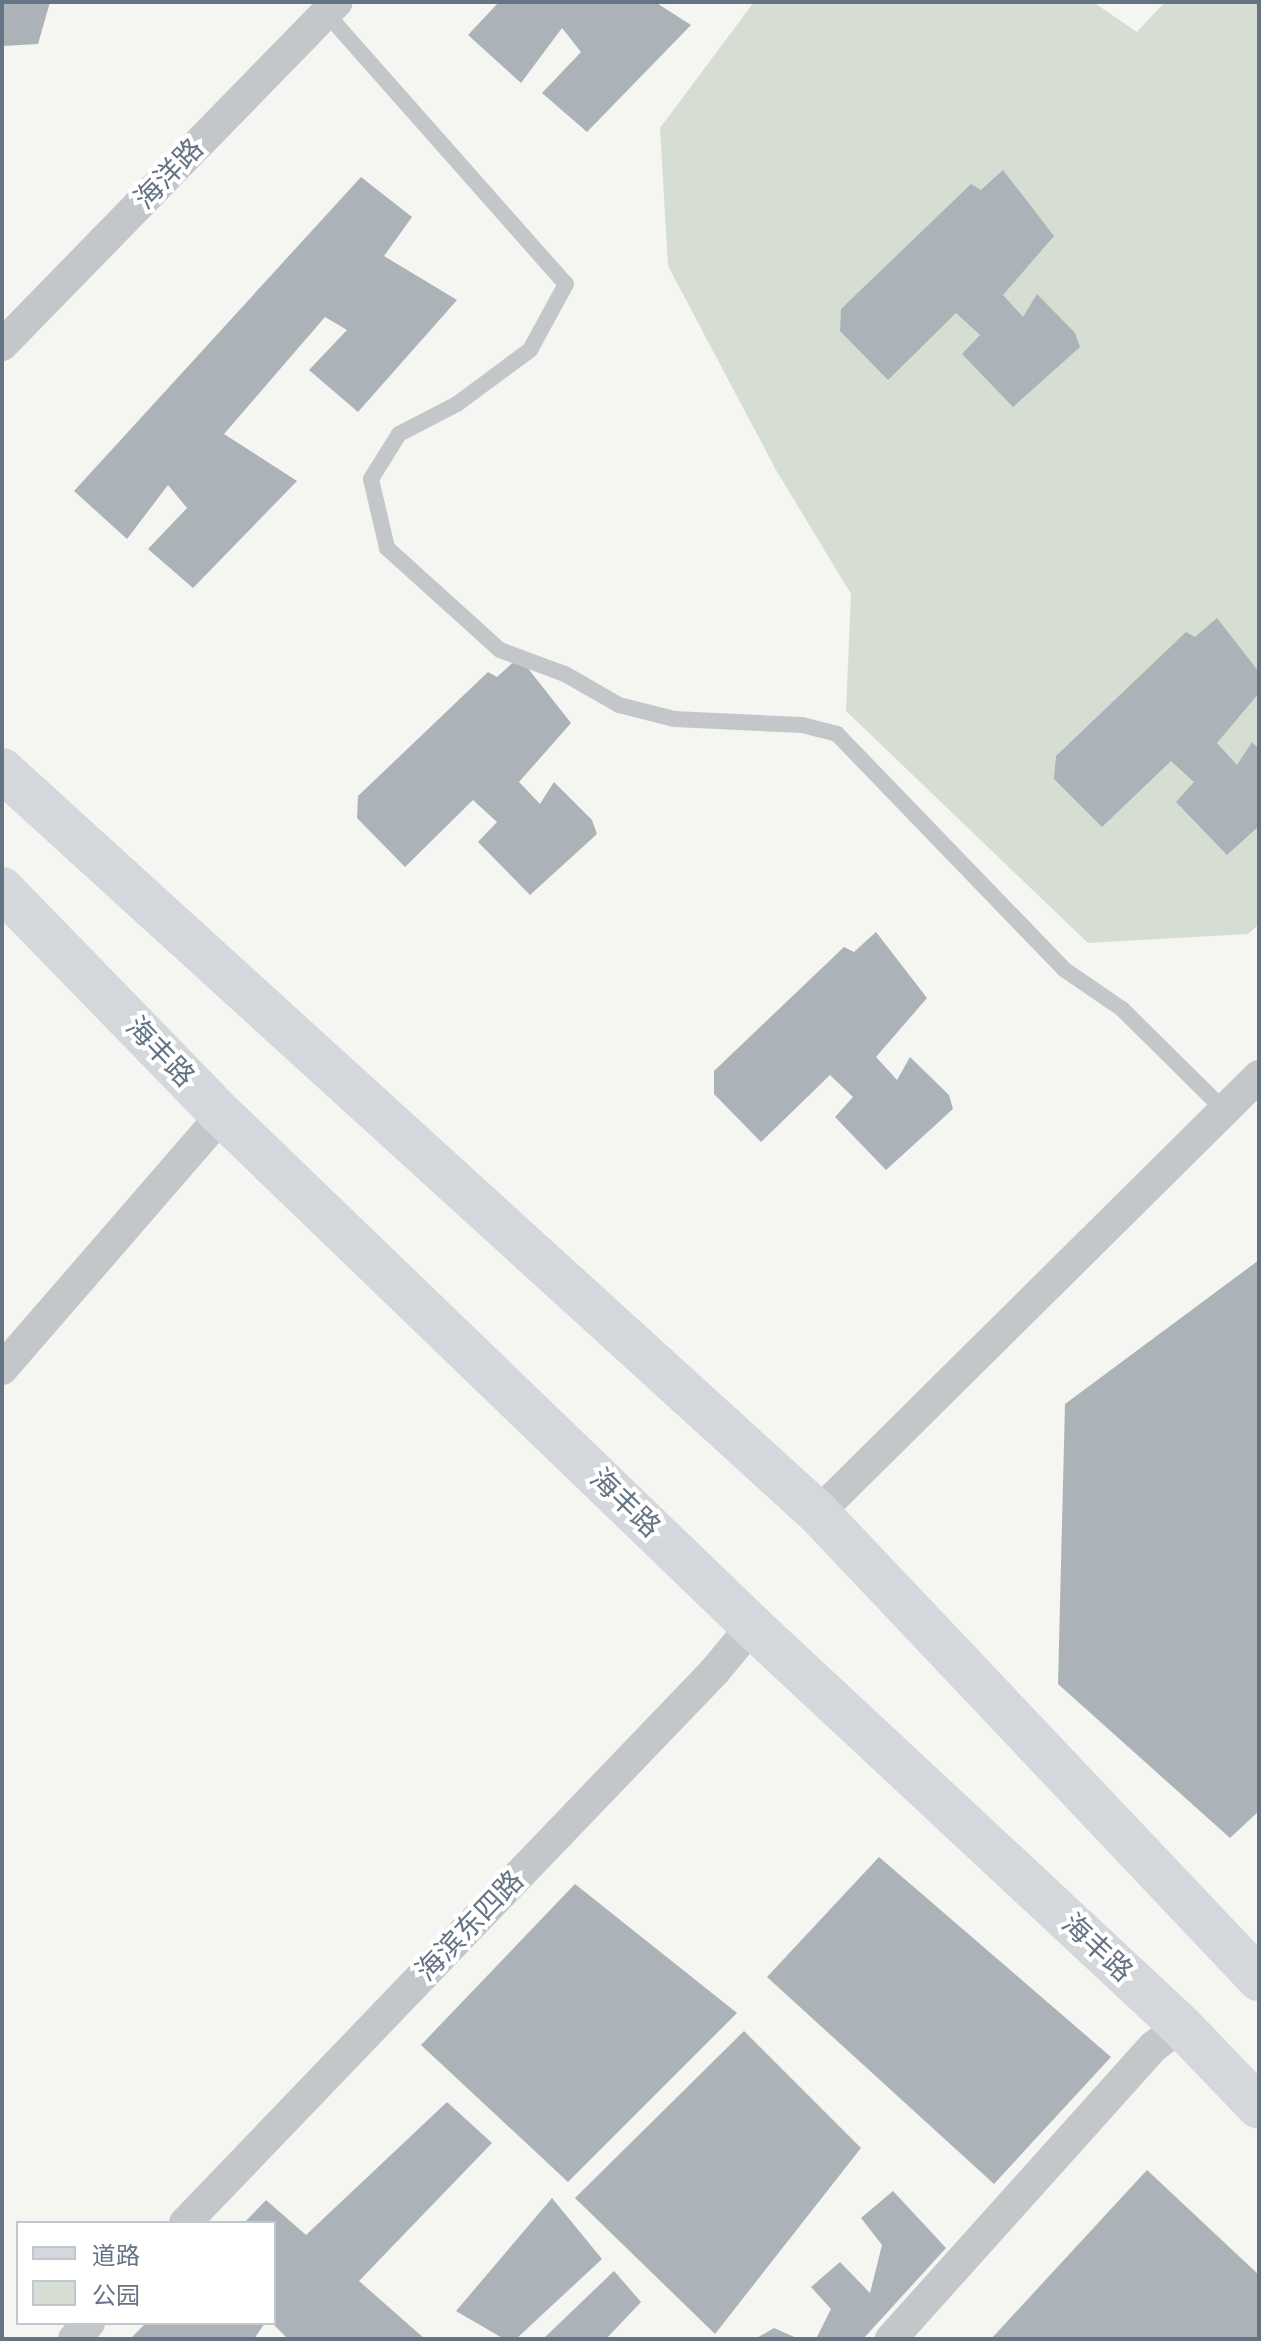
<!DOCTYPE html>
<html>
<head>
<meta charset="utf-8">
<style>
  body { margin:0 }
  #map { position:relative; width:1261px; height:2341px; overflow:hidden; background:#f5f6f2; font-family:"Work Sans","Noto Sans SC",sans-serif }
  div>[style] { position:absolute }
  .green>* { inset:0; background:#d6ddd3 }
  .building>* { inset:0; background:#abb2b8 }
  .lane>* { height:16px; margin:-8px; padding:0 8px; transform-origin:8px; border-radius:8px; background:#c3c7ca }
  .street>* { height:32px; margin:-16px; padding:0 16px; transform-origin:16px; border-radius:16px; background:#c3c7ca }
  .secondary>* { height:44px; margin:-22px; padding:0 22px; transform-origin:22px; border-radius:22px; background:#d4d8dc }
  span { translate:-50% -50%; white-space:nowrap; text-align:center; line-height:1.15; -webkit-text-stroke:8px #fff; paint-order:stroke }
  .street-label { font-size:28px; color:#647484 }
  .frame { position:absolute; inset:0; border:4px solid #647484; pointer-events:none }
  .legend { position:absolute; left:16px; top:2221px; width:260px; height:104px; box-sizing:border-box; background:#fff; border:2px solid #c1c7ce; margin:0; padding:10px 14px; list-style:none; font-size:24px; color:#647484 }
  .legend li { display:flex; align-items:center; gap:16px; height:40px }
  .legend b { width:40px; border:2px solid #c1c7ce }
</style>
</head>
<body>
<div id="map">
  <div class="green">
    <i style="clip-path:polygon(754px 2px,1093px 2px,1137px 32px,1165px 2px,1259px 2px,1259px 924px,1248px 934px,1088px 943px,846px 711px,851px 594px,776px 470px,668px 266px,660px 128px)"></i>
  </div>
  <div class="building">
    <i style="clip-path:polygon(2px 2px,50px 2px,38px 44px,2px 46px)"></i>
    <i style="clip-path:polygon(499px 2px,655px 2px,691px 25px,587px 132px,542px 93px,581px 52px,562px 28px,521px 83px,468px 35px)"></i>
    <i style="clip-path:polygon(1003px 170px,1054px 236px,1003px 295px,1023px 317px,1037px 294px,1075px 333px,1080px 347px,1013px 407px,962px 354px,980px 335px,956px 313px,888px 380px,840px 331px,841px 309px,971px 184px,981px 190px)"></i>
    <i style="clip-path:polygon(361px 177px,412px 217px,384px 256px,457px 300px,358px 412px,309px 370px,347px 330px,325px 317px,224px 434px,297px 481px,193px 588px,148px 549px,187px 508px,168px 485px,127px 539px,74px 491px)"></i>
    <i style="clip-path:polygon(1217px 618px,1259px 672px,1259px 693px,1217px 743px,1237px 765px,1252px 742px,1259px 749px,1259px 826px,1227px 855px,1176px 802px,1194px 782px,1171px 761px,1102px 827px,1054px 779px,1056px 756px,1186px 632px,1195px 637px)"></i>
    <i style="clip-path:polygon(519px 657px,571px 723px,519px 782px,540px 804px,554px 782px,592px 820px,597px 834px,530px 895px,478px 842px,497px 822px,473px 800px,405px 867px,357px 818px,358px 796px,488px 672px,497px 677px)"></i>
    <i style="clip-path:polygon(876px 932px,927px 998px,876px 1057px,897px 1080px,910px 1057px,949px 1095px,953px 1109px,886px 1170px,835px 1117px,853px 1097px,830px 1075px,761px 1142px,714px 1094px,714px 1071px,844px 947px,854px 952px)"></i>
    <i style="clip-path:polygon(1259px 1260px,1259px 1811px,1230px 1838px,1058px 1684px,1065px 1404px)"></i>
    <i style="clip-path:polygon(879px 1857px,1111px 2057px,994px 2184px,767px 1977px)"></i>
    <i style="clip-path:polygon(575px 1884px,737px 2013px,568px 2182px,421px 2045px)"></i>
    <i style="clip-path:polygon(744px 2031px,861px 2148px,715px 2334px,575px 2198px)"></i>
    <i style="clip-path:polygon(447px 2102px,492px 2143px,359px 2281px,425px 2339px,288px 2339px,274px 2325px,274px 2223px,244px 2223px,266px 2200px,306px 2235px)"></i>
    <i style="clip-path:polygon(1147px 2170px,1259px 2275px,1259px 2339px,991px 2339px)"></i>
    <i style="clip-path:polygon(893px 2191px,946px 2248px,863px 2339px,816px 2339px,831px 2309px,811px 2287px,840px 2262px,870px 2293px,882px 2245px,861px 2218px)"></i>
    <i style="clip-path:polygon(552px 2198px,602px 2259px,516px 2339px,504px 2339px,456px 2311px)"></i>
    <i style="clip-path:polygon(614px 2271px,641px 2302px,606px 2339px,543px 2339px)"></i>
    <i style="clip-path:polygon(146px 2323px,265px 2323px,254px 2339px,130px 2339px)"></i>
    <i style="clip-path:polygon(774px 2328px,799px 2339px,755px 2339px)"></i>
  </div>
  <div class="lane">
    <i style="left:326px;top:13px;width:362px;rotate:48.5deg"></i>
    <i style="left:566px;top:284px;width:75px;rotate:118.6deg"></i>
    <i style="left:530px;top:350px;width:91px;rotate:143.5deg"></i>
    <i style="left:457px;top:404px;width:65px;rotate:152.7deg"></i>
    <i style="left:399px;top:434px;width:53px;rotate:121.9deg"></i>
    <i style="left:371px;top:479px;width:71px;rotate:76.9deg"></i>
    <i style="left:387px;top:548px;width:152px;rotate:42.1deg"></i>
    <i style="left:500px;top:650px;width:69px;rotate:20.3deg"></i>
    <i style="left:565px;top:674px;width:62px;rotate:29.9deg"></i>
    <i style="left:619px;top:705px;width:57px;rotate:14.3deg"></i>
    <i style="left:674px;top:719px;width:128px;rotate:2.7deg"></i>
    <i style="left:802px;top:725px;width:36px;rotate:14deg"></i>
    <i style="left:837px;top:734px;width:328px;rotate:46deg"></i>
    <i style="left:1065px;top:970px;width:69px;rotate:34.4deg"></i>
    <i style="left:1122px;top:1009px;width:144px;rotate:44.7deg"></i>
  </div>
  <div class="street">
    <i style="left:2px;top:345px;width:479px;rotate:-45.7deg"></i>
    <i style="left:2px;top:1369px;width:336px;rotate:-49.1deg"></i>
    <i style="left:818px;top:1513px;width:621px;rotate:-44.74deg"></i>
    <i style="left:185px;top:2223px;width:764px;rotate:-46.17deg"></i>
    <i style="left:714px;top:1672px;width:60px;rotate:-50.4deg"></i>
    <i style="left:74px;top:2339px;width:22px;rotate:-47deg"></i>
    <i style="left:891px;top:2339px;width:392px;rotate:-48.1deg"></i>
    <i style="left:1153px;top:2047px;width:35px;rotate:-37deg"></i>
  </div>
  <div class="secondary">
    <i style="left:2px;top:770px;width:1104px;rotate:42.32deg"></i>
    <i style="left:818px;top:1513px;width:642px;rotate:46.58deg"></i>
    <i style="left:2px;top:889px;width:315px;rotate:45.8deg"></i>
    <i style="left:222px;top:1115px;width:736px;rotate:43.95deg"></i>
    <i style="left:752px;top:1626px;width:587px;rotate:43deg"></i>
    <i style="left:1181px;top:2026px;width:112px;rotate:46.1deg"></i>
  </div>
  <div class="street-label">
    <span style="left:169px;top:174px;rotate:-46deg">海洋路</span>
    <span style="left:160px;top:1052px;rotate:46deg">海丰路</span>
    <span style="left:625px;top:1503px;rotate:44deg">海丰路</span>
    <span style="left:470px;top:1926px;rotate:-46deg">海滨东四路</span>
    <span style="left:1097px;top:1948px;rotate:43deg">海丰路</span>
  </div>
  <div class="frame"></div>
  <ul class="legend">
  <li><b style="height:10px;background:#d4d8dc"></b>道路</li>
  <li><b style="height:22px;background:#d6ddd3"></b>公园</li>
  </ul>
</div>
</body>
</html>
